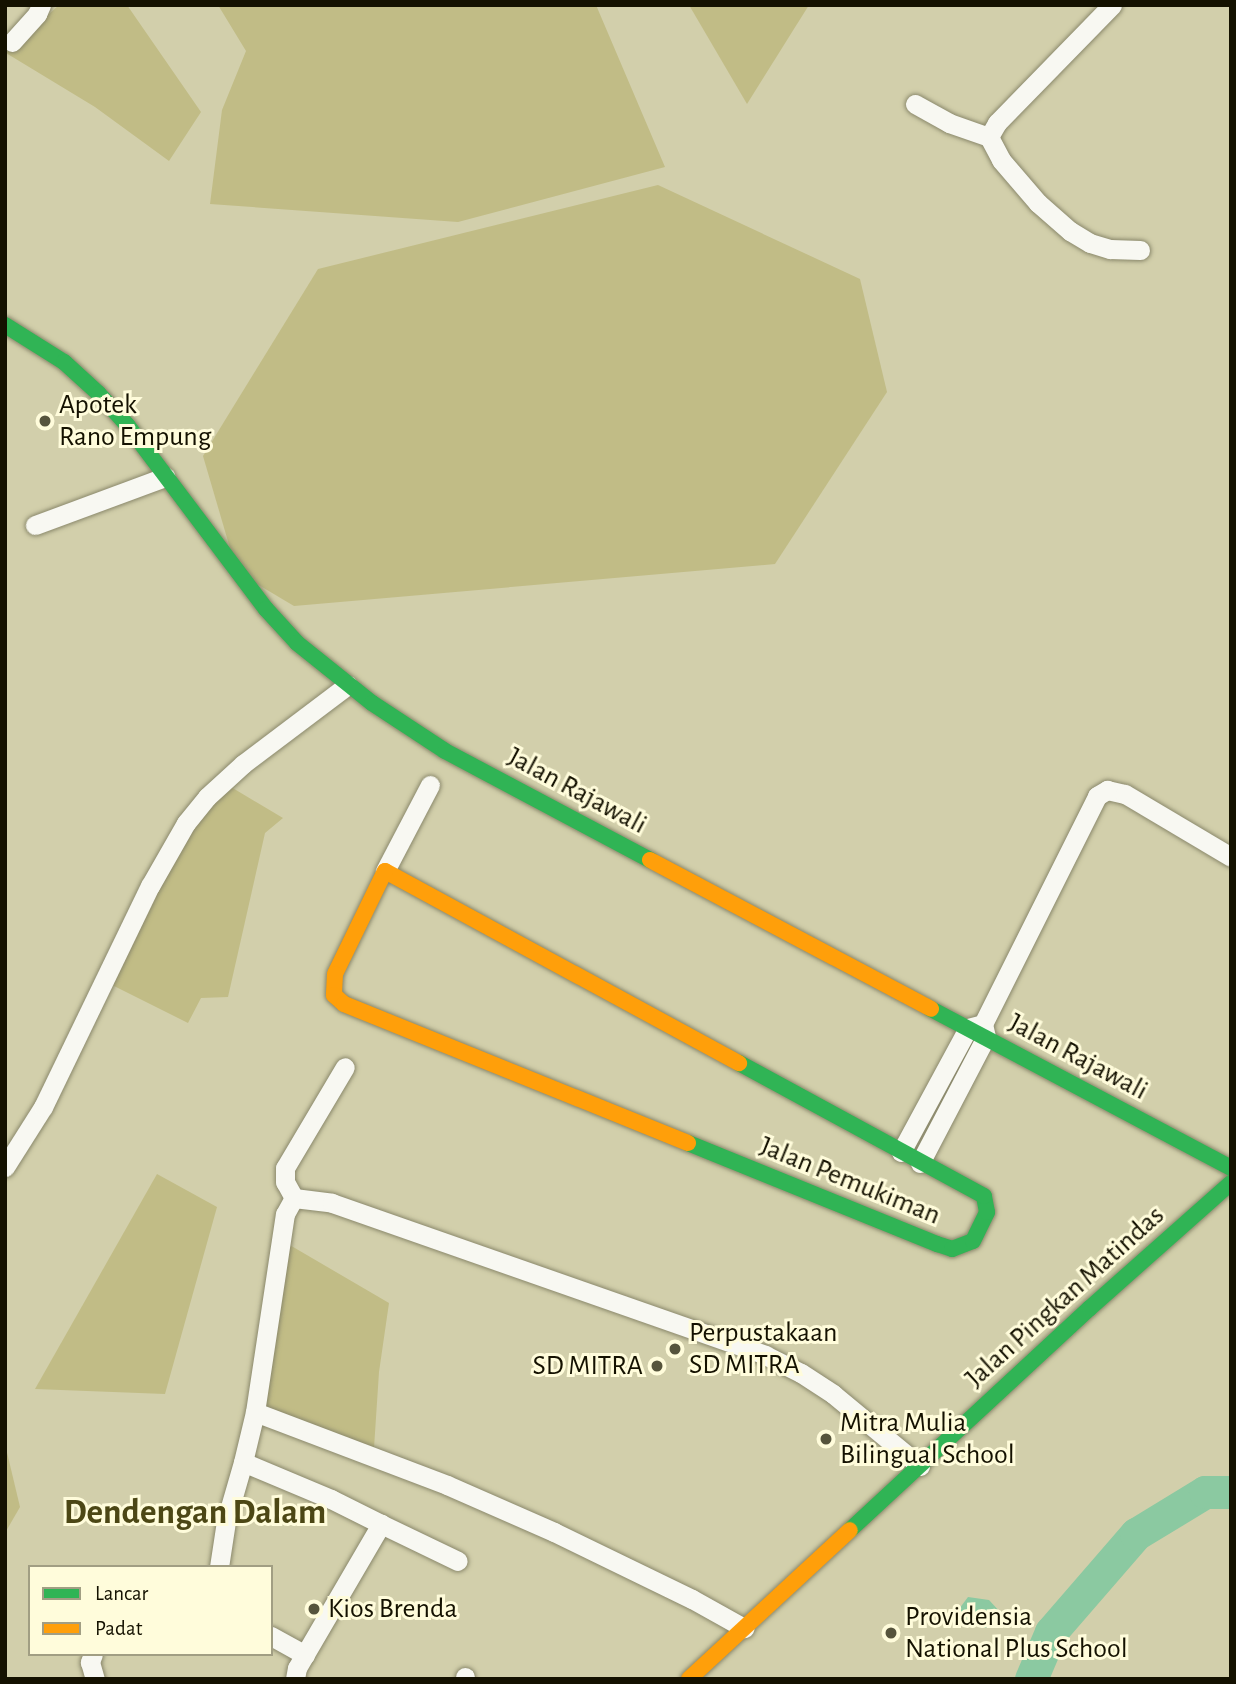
<!DOCTYPE html>
<html>
<head>
<meta charset="utf-8">
<style>
  body { margin:0 }
  #map { position:relative; width:1236px; height:1684px; overflow:hidden; background:#d2cfab; font-family:"Alegreya Sans",sans-serif }
  div>[style] { position:absolute }
  .green>* { inset:0; background:#c1bc86 }
  .water>* { inset:0; background:#8bc9a1 }
  .river>* { height:33px; margin:-16.5px; padding:0 16.5px; transform-origin:16.5px; border-radius:16.5px; background:#8bc9a1 }
  .roads { filter:drop-shadow(0 0 2px #8a886b) drop-shadow(0 0 2px #8a886b) }
  .street>* { height:19px; margin:-9.5px; padding:0 9.5px; transform-origin:9.5px; border-radius:9.5px; background:#f8f8f2 }
  .fast>* { height:16px; margin:-8px; padding:0 8px; transform-origin:8px; border-radius:8px; background:#30b455 }
  .slow>* { height:16px; margin:-8px; padding:0 8px; transform-origin:8px; border-radius:8px; background:#ff9f0a }
  .dots>* { width:19px; height:19px; translate:-50% -50%; box-sizing:border-box; border:4px solid #fffcdb; border-radius:50% }
  span { translate:-50% -50%; white-space:nowrap; text-align:center; line-height:1.15; -webkit-text-stroke:6px #fffcdb; paint-order:stroke }
  .poi-label { font-size:28px; color:#141100 }
  .left { translate:0 -50%; text-align:left }
  .right { translate:-100% -50%; text-align:right }
  .street-label { font-size:28px; color:#141100 }
  .district-label { font-size:35px; color:#4c4715; font-weight:700 }
  .frame { position:absolute; inset:0; border:7px solid #141100; pointer-events:none }
  .legend { position:absolute; left:28px; top:1565px; width:245px; height:91px; box-sizing:border-box; background:#fffcdb; border:2px solid #a19e83; margin:0; padding:9px 12px; list-style:none; font-size:21px; color:#141100 }
  .legend li { display:flex; align-items:center; gap:14px; height:35px }
  .legend b { width:35px; border:2px solid #a19e83 }
</style>
</head>
<body>
<div id="map">
  <div class="green">
    <i style="clip-path:polygon(59px 5px,127px 5px,201px 112px,169px 161px,95px 107px,6px 53px)"></i>
    <i style="clip-path:polygon(218px 5px,596px 5px,665px 167px,458px 222px,210px 204px,222px 110px,246px 51px)"></i>
    <i style="clip-path:polygon(689px 5px,809px 5px,747px 104px)"></i>
    <i style="clip-path:polygon(658px 185px,860px 279px,887px 392px,775px 564px,294px 606px,237px 572px,203px 456px,318px 269px)"></i>
    <i style="clip-path:polygon(226px 784px,283px 818px,265px 833px,228px 997px,201px 998px,188px 1023px,114px 986px,111px 975px,188px 826px)"></i>
    <i style="clip-path:polygon(157px 1174px,217px 1207px,165px 1394px,35px 1389px)"></i>
    <i style="clip-path:polygon(288px 1244px,389px 1303px,379px 1372px,374px 1448px,262px 1405px)"></i>
    <i style="clip-path:polygon(5px 1444px,20px 1507px,5px 1533px)"></i>
  </div>
  <div class="water">
    <i style="clip-path:polygon(968px 1597px,989px 1600px,1001px 1613px,1000px 1624px,985px 1628px,962px 1618px,959px 1609px)"></i>
  </div>
  <div class="river">
    <i style="left:1031px;top:1679px;width:51px;rotate:-66.9deg"></i>
    <i style="left:1051px;top:1632px;width:130px;rotate:-49.1deg"></i>
    <i style="left:1136px;top:1534px;width:81px;rotate:-31.3deg"></i>
    <i style="left:1205px;top:1492px;width:26px"></i>
  </div>
  <div class="roads">
    <div class="street">
      <i style="left:1112px;top:5px;width:165px;rotate:134.3deg"></i>
      <i style="left:997px;top:123px;width:16px;rotate:120deg"></i>
      <i style="left:989px;top:137px;width:26px;rotate:62deg"></i>
      <i style="left:1001px;top:160px;width:57px;rotate:49.3deg"></i>
      <i style="left:1038px;top:203px;width:43px;rotate:41.2deg"></i>
      <i style="left:1070px;top:231px;width:23px;rotate:31deg"></i>
      <i style="left:1090px;top:243px;width:21px;rotate:17deg"></i>
      <i style="left:1110px;top:249px;width:30px;rotate:2deg"></i>
      <i style="left:12px;top:42px;width:38px;rotate:-48deg"></i>
      <i style="left:37px;top:14px;width:10px;rotate:-66deg"></i>
      <i style="left:915px;top:104px;width:39px;rotate:29deg"></i>
      <i style="left:949px;top:123px;width:42px;rotate:19.3deg"></i>
      <i style="left:35px;top:525px;width:139px;rotate:-20.3deg"></i>
      <i style="left:385px;top:871px;width:97px;rotate:-62.4deg"></i>
      <i style="left:901px;top:1152px;width:141px;rotate:-61.6deg"></i>
      <i style="left:968px;top:1028px;width:11px;rotate:-15deg"></i>
      <i style="left:920px;top:1163px;width:142px;rotate:-62.4deg"></i>
      <i style="left:986px;top:1037px;width:13px;rotate:-103deg"></i>
      <i style="left:983px;top:1024px;width:255px;rotate:-63.4deg"></i>
      <i style="left:1097px;top:796px;width:12px;rotate:-31deg"></i>
      <i style="left:1107px;top:790px;width:18px;rotate:13deg"></i>
      <i style="left:1125px;top:794px;width:123px;rotate:30.7deg"></i>
      <i style="left:5px;top:1167px;width:71px;rotate:-57.7deg"></i>
      <i style="left:43px;top:1107px;width:246px;rotate:-64.2deg"></i>
      <i style="left:150px;top:886px;width:73px;rotate:-60.3deg"></i>
      <i style="left:186px;top:823px;width:33px;rotate:-51deg"></i>
      <i style="left:207px;top:797px;width:49px;rotate:-42.5deg"></i>
      <i style="left:243px;top:764px;width:131px;rotate:-37deg"></i>
      <i style="left:294px;top:1198px;width:18px;rotate:-119deg"></i>
      <i style="left:285px;top:1182px;width:14px;rotate:-90deg"></i>
      <i style="left:285px;top:1168px;width:117px;rotate:-59.3deg"></i>
      <i style="left:255px;top:1412px;width:205px;rotate:20.8deg"></i>
      <i style="left:447px;top:1485px;width:117px;rotate:23.7deg"></i>
      <i style="left:554px;top:1532px;width:153px;rotate:25.9deg"></i>
      <i style="left:692px;top:1599px;width:60px;rotate:29.1deg"></i>
      <i style="left:381px;top:1524px;width:85px;rotate:25.7deg"></i>
      <i style="left:219px;top:1567px;width:47px;rotate:-81.3deg"></i>
      <i style="left:226px;top:1521px;width:61px;rotate:-73.9deg"></i>
      <i style="left:271px;top:1636px;width:39px;rotate:29deg"></i>
      <i style="left:93px;top:1654px;width:9px;rotate:111deg"></i>
      <i style="left:90px;top:1662px;width:18px;rotate:74deg"></i>
      <i style="left:295px;top:1679px;width:11px;rotate:-80deg"></i>
      <i style="left:297px;top:1668px;width:167px;rotate:-59.7deg"></i>
      <i style="left:381px;top:1524px;width:56px;rotate:-153.4deg"></i>
      <i style="left:331px;top:1499px;width:95px;rotate:-157.2deg"></i>
      <i style="left:243px;top:1462px;width:51px;rotate:-76.5deg"></i>
      <i style="left:255px;top:1412px;width:200px;rotate:-81.4deg"></i>
      <i style="left:285px;top:1214px;width:18px;rotate:-61deg"></i>
      <i style="left:294px;top:1198px;width:38px;rotate:7deg"></i>
      <i style="left:332px;top:1203px;width:459px;rotate:19.3deg"></i>
      <i style="left:765px;top:1355px;width:40px;rotate:26.6deg"></i>
      <i style="left:801px;top:1373px;width:38px;rotate:33deg"></i>
      <i style="left:833px;top:1394px;width:113px;rotate:39.6deg"></i>
      <i style="left:465px;top:1679px;width:2px;rotate:-90deg"></i>
    </div>
    <div class="fast">
      <i style="left:5px;top:325px;width:70px;rotate:32.1deg"></i>
      <i style="left:64px;top:362px;width:47px;rotate:42.4deg"></i>
      <i style="left:99px;top:394px;width:43px;rotate:47.8deg"></i>
      <i style="left:128px;top:426px;width:229px;rotate:53deg"></i>
      <i style="left:266px;top:609px;width:46px;rotate:47.6deg"></i>
      <i style="left:297px;top:643px;width:96px;rotate:38.7deg"></i>
      <i style="left:372px;top:703px;width:87px;rotate:33.3deg"></i>
      <i style="left:445px;top:751px;width:232px;rotate:28deg"></i>
      <i style="left:931px;top:1009px;width:340px;rotate:27.9deg"></i>
      <i style="left:688px;top:1143px;width:269px;rotate:22.1deg"></i>
      <i style="left:937px;top:1244px;width:16px;rotate:18deg"></i>
      <i style="left:952px;top:1249px;width:22px;rotate:-21deg"></i>
      <i style="left:973px;top:1241px;width:32px;rotate:-64deg"></i>
      <i style="left:987px;top:1212px;width:16px;rotate:-101deg"></i>
      <i style="left:984px;top:1196px;width:279px;rotate:-151.5deg"></i>
      <i style="left:850px;top:1530px;width:327px;rotate:-42.8deg"></i>
      <i style="left:1090px;top:1308px;width:188px;rotate:-41.6deg"></i>
    </div>
    <div class="slow">
      <i style="left:650px;top:860px;width:318px;rotate:27.9deg"></i>
      <i style="left:385px;top:871px;width:403px;rotate:28.5deg"></i>
      <i style="left:385px;top:871px;width:114px;rotate:115.9deg"></i>
      <i style="left:335px;top:974px;width:21px;rotate:93deg"></i>
      <i style="left:334px;top:995px;width:13px;rotate:42deg"></i>
      <i style="left:344px;top:1004px;width:371px;rotate:22deg"></i>
      <i style="left:689px;top:1679px;width:219px;rotate:-42.8deg"></i>
    </div>
  </div>
  <div class="dots">
    <i style="left:45px;top:421px;background:#56543c"></i>
    <i style="left:675px;top:1349px;background:#56543c"></i>
    <i style="left:657px;top:1366px;background:#56543c"></i>
    <i style="left:826px;top:1439px;background:#56543c"></i>
    <i style="left:314px;top:1609px;background:#56543c"></i>
    <i style="left:891px;top:1633px;background:#56543c"></i>
  </div>
  <div class="poi-label">
    <span class="left" style="left:59px;top:421px">Apotek<br>Rano Empung</span>
    <span class="left" style="left:689px;top:1349px">Perpustakaan<br>SD MITRA</span>
    <span class="right" style="left:643px;top:1366px">SD MITRA</span>
    <span class="left" style="left:840px;top:1439px">Mitra Mulia<br>Bilingual School</span>
    <span class="left" style="left:328px;top:1609px">Kios Brenda</span>
    <span class="left" style="left:905px;top:1633px">Providensia<br>National Plus School</span>
  </div>
  <div class="street-label">
    <span style="left:577px;top:791px;rotate:28deg">Jalan Rajawali</span>
    <span style="left:1078px;top:1057px;rotate:28deg">Jalan Rajawali</span>
    <span style="left:850px;top:1181px;rotate:22deg">Jalan Pemukiman</span>
    <span style="left:1065px;top:1297px;rotate:-42deg">Jalan Pingkan Matindas</span>
  </div>
  <div class="district-label">
    <span style="left:195px;top:1513px">Dendengan Dalam</span>
  </div>
  <div class="frame"></div>
  <ul class="legend">
  <li><b style="height:9px;background:#30b455"></b>Lancar</li>
  <li><b style="height:9px;background:#ff9f0a"></b>Padat</li>
  </ul>
</div>
</body>
</html>
